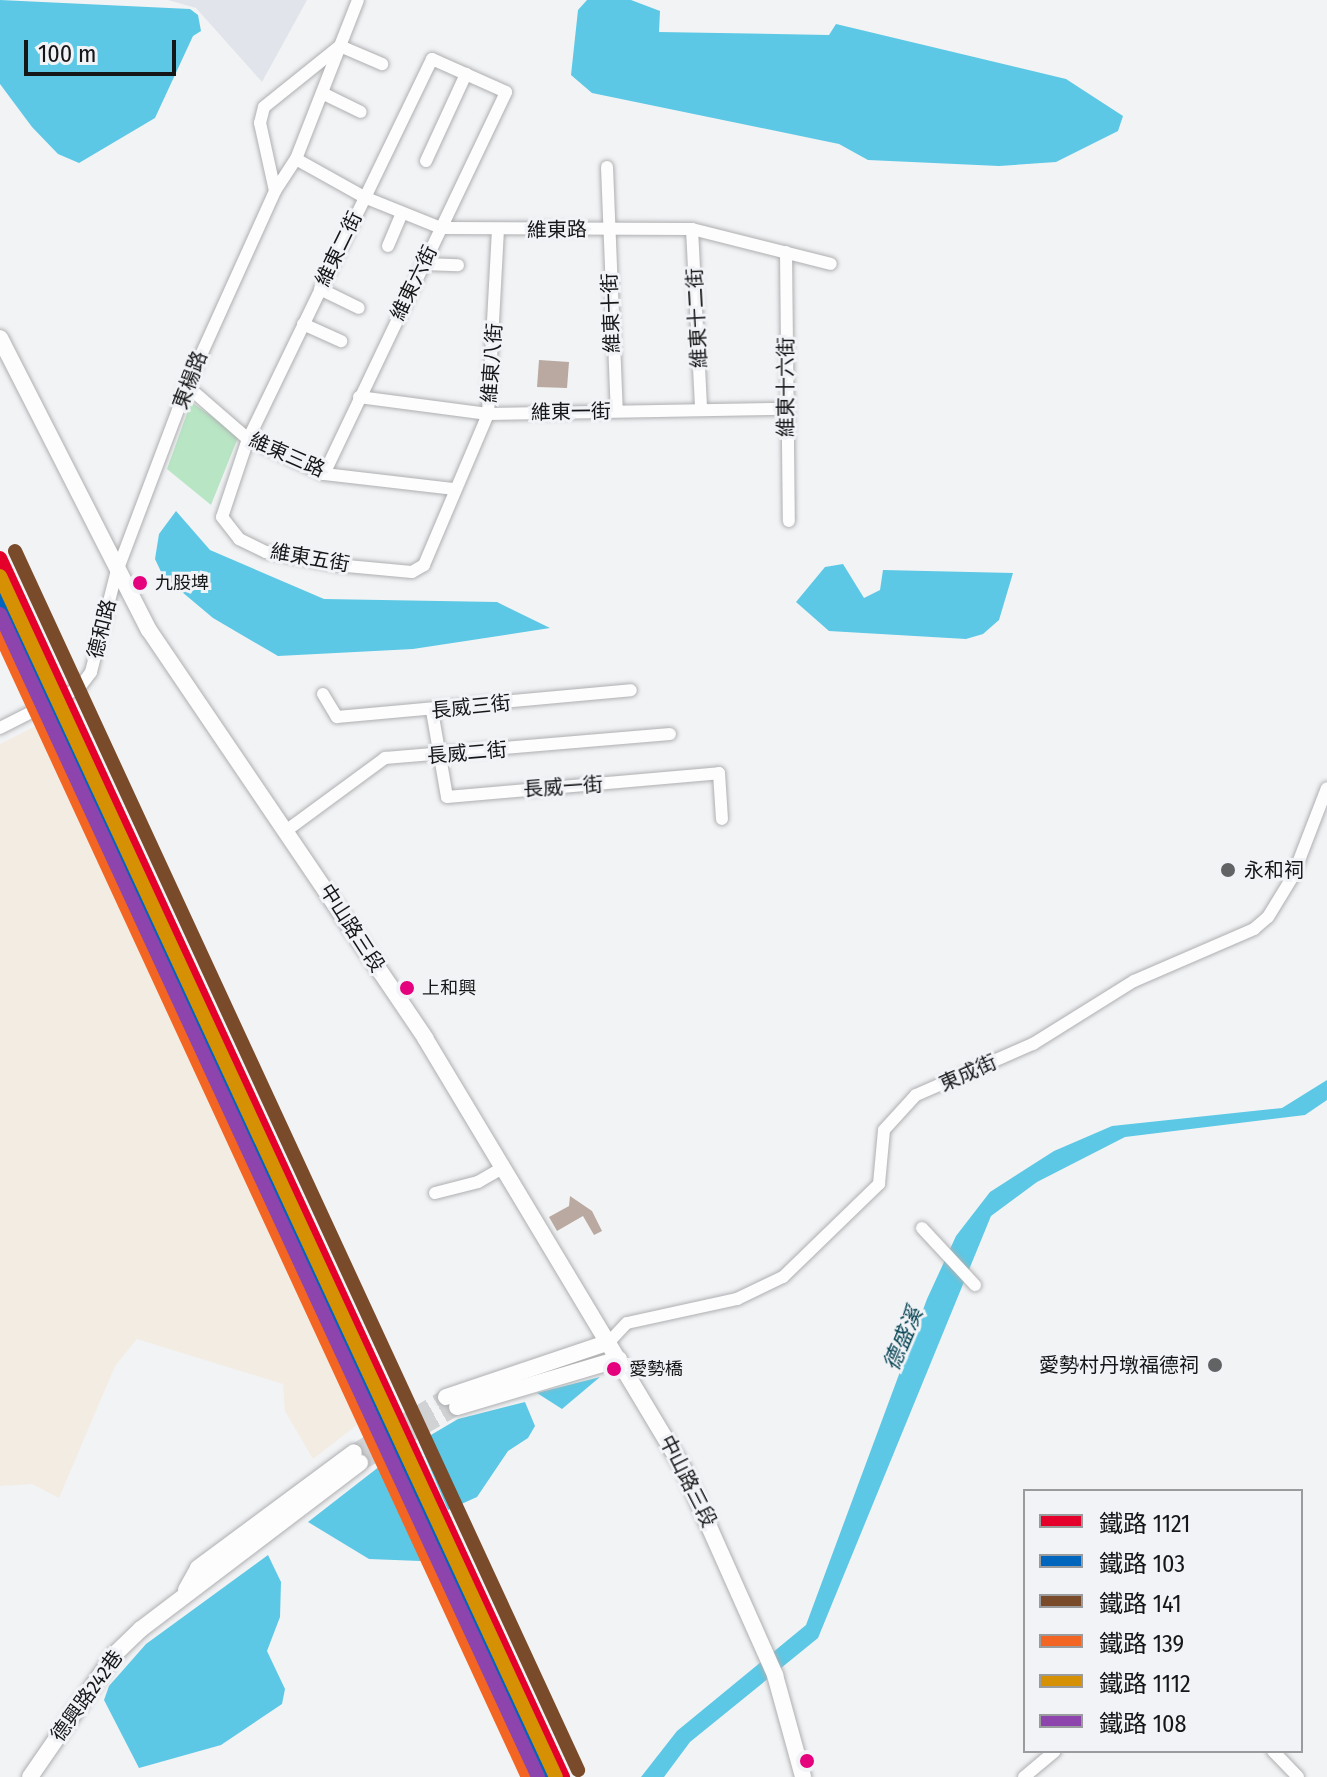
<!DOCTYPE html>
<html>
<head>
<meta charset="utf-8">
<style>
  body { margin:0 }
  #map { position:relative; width:1327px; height:1777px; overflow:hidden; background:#f2f3f5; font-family:"Fira Sans Condensed","Noto Sans TC",sans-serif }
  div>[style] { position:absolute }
  .built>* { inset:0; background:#e1e4ea }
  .industrial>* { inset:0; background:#f3ece2 }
  .green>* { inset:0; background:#b8e5c4 }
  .water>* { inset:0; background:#5cc8e5 }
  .building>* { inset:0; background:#b9a9a1 }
  .tertiary-tunnel>* { height:16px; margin-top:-8px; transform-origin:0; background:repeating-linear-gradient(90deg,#d1d2d4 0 16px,transparent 0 24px) }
  .roads { filter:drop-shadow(0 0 2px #aeafb1) drop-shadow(0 0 2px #aeafb1) }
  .minor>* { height:12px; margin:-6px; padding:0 6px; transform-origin:6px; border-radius:6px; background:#fdfdfe }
  .tertiary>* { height:16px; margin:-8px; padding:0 8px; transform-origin:8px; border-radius:8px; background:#fdfdfe }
  .rail-1>* { height:14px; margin:-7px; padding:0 7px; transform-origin:7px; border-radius:7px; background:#e4002b }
  .rail-2>* { height:14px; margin:-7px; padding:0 7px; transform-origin:7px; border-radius:7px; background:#0065bd }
  .rail-3>* { height:14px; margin:-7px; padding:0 7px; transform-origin:7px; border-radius:7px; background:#7a4b2a }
  .rail-4>* { height:14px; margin:-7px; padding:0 7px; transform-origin:7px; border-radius:7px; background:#f26522 }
  .rail-5>* { height:14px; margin:-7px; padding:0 7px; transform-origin:7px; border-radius:7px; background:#d59003 }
  .rail-6>* { height:14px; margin:-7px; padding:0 7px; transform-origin:7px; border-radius:7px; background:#8e44ad }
  .dots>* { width:22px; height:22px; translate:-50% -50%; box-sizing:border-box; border:4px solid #f1f3f6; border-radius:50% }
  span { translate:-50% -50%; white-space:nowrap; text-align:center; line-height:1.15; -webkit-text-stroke:6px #f1f3f6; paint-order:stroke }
  .bus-label { font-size:18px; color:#151617 }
  .left { translate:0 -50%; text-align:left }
  .street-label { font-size:20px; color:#151617 }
  .poi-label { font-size:20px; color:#151617 }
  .right { translate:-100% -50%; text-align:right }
  .water-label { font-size:22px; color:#074555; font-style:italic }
  .legend { position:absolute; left:1023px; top:1489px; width:280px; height:264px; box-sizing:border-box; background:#f1f3f6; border:2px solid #999b9d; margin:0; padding:10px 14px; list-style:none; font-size:24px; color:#151617 }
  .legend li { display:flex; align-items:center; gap:16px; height:40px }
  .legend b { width:40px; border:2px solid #999b9d }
  .scale { position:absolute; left:24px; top:40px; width:152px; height:36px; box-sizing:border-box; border:4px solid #151617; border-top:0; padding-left:10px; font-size:24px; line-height:28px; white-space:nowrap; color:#151617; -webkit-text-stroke:6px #f1f3f6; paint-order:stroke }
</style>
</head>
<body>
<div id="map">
  <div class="built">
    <i style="clip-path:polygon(168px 0,307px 0,262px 82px,196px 8px)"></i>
  </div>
  <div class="industrial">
    <i style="clip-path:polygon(55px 716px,370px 1398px,353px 1409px,362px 1421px,313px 1459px,285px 1411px,283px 1384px,137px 1339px,115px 1366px,59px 1498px,32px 1484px,0 1486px,0 744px)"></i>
  </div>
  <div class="green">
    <i style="clip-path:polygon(191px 402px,239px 435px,211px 505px,167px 469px)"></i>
  </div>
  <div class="water">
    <i style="clip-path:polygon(0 0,190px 9px,198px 15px,201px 31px,193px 36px,155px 118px,79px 163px,58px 154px,32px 127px,0 84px)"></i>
    <i style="clip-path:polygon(587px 0,631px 0,660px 11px,659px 32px,829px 35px,836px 24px,1066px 79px,1123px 116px,1118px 131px,1056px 162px,999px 166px,868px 160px,839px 144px,592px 93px,571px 75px,578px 10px)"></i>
    <i style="clip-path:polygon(176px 511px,210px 550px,324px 599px,497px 602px,550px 628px,413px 649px,278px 656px,213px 618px,163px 576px,155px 559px,159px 534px)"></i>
    <i style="clip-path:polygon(843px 564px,864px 598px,880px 590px,883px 570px,1013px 573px,999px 620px,983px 634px,966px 639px,829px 631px,796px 602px,825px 567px)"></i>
    <i style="clip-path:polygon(1327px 1080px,1327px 1100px,1305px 1115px,1125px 1137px,1037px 1182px,991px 1216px,818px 1638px,690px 1742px,664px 1777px,641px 1777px,677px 1731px,806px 1625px,927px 1299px,956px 1236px,990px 1192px,1054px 1151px,1112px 1126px,1282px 1108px)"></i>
    <i style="clip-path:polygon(600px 1377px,562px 1409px,537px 1393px)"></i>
    <i style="clip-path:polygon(525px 1402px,535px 1426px,528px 1438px,508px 1451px,477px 1497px,448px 1510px,419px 1442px,458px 1419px)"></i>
    <i style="clip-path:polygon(389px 1459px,433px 1554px,420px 1561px,369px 1559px,308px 1522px)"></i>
    <i style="clip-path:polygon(268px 1555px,281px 1582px,280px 1617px,267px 1651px,285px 1689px,282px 1704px,221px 1745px,139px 1768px,104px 1700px,109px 1686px,146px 1644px)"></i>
  </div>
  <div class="building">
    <i style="clip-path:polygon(539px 360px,569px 362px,567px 388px,537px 387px)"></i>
    <i style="clip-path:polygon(570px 1196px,592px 1211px,602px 1231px,594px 1235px,583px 1216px,557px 1231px,549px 1217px,569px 1206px)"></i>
  </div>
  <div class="tertiary-tunnel">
    <i style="left:354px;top:1452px;width:107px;rotate:-30.9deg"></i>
    <i style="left:360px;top:1463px;width:112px;rotate:-30deg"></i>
  </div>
  <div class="roads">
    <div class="minor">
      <i style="left:322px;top:93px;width:43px;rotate:26deg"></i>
      <i style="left:296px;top:159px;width:78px;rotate:29.2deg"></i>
      <i style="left:364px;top:197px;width:83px;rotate:21.9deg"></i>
      <i style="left:441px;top:228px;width:251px;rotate:0.2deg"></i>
      <i style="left:692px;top:229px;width:143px;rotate:14.1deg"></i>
      <i style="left:426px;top:161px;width:96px;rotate:-65.3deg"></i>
      <i style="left:607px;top:167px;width:244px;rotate:87.7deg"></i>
      <i style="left:275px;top:191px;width:38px;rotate:-57deg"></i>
      <i style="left:296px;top:159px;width:121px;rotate:-68.7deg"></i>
      <i style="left:340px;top:46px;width:46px;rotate:23.2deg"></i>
      <i style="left:692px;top:229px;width:178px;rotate:87.1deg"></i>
      <i style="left:388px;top:246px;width:36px;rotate:-67deg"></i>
      <i style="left:786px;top:252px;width:269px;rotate:89.4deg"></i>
      <i style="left:424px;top:264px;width:34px;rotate:2deg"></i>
      <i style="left:320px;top:289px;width:43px;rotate:26deg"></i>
      <i style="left:303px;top:324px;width:42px;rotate:24.1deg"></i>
      <i style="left:187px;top:386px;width:81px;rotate:41deg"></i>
      <i style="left:248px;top:439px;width:84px;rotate:24.7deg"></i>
      <i style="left:324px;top:474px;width:130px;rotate:6.6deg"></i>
      <i style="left:359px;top:397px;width:130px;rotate:7.5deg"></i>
      <i style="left:488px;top:414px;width:297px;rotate:-1deg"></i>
      <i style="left:324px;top:474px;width:423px;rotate:-64.5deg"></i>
      <i style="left:506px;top:92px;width:81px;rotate:-156deg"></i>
      <i style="left:432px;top:59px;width:422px;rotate:115.8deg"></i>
      <i style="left:248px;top:439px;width:82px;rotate:108.4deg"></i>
      <i style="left:222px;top:517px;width:28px;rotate:52deg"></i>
      <i style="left:239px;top:539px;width:30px;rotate:26deg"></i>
      <i style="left:266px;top:552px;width:71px;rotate:10.5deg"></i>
      <i style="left:336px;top:565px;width:76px;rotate:5.3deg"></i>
      <i style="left:412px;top:572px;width:14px;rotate:-30deg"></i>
      <i style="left:424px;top:565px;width:164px;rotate:-67deg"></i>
      <i style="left:488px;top:414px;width:184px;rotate:-86.9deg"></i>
      <i style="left:323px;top:694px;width:27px;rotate:59deg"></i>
      <i style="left:337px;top:717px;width:295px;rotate:-5.2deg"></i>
      <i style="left:432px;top:711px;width:87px;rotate:80.1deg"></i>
      <i style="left:447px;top:797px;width:273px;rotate:-5deg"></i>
      <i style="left:719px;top:773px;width:46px;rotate:86.3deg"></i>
      <i style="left:0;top:728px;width:89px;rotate:-26.9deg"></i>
      <i style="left:79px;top:688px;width:20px;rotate:-53deg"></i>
      <i style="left:91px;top:672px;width:101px;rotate:-75.7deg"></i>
      <i style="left:116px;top:574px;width:201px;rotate:-69.3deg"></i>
      <i style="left:187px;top:386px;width:214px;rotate:-65.7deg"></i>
      <i style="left:275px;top:191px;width:70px;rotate:-102.4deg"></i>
      <i style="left:260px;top:123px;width:16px;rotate:-76deg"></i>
      <i style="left:264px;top:107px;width:97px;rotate:-38.8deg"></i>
      <i style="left:340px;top:46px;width:49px;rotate:-68.6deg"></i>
      <i style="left:287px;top:830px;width:122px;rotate:-36.3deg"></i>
      <i style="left:385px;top:758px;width:286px;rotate:-4.8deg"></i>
      <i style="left:435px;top:1193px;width:44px;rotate:-14.3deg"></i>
      <i style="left:478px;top:1182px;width:30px;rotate:-30deg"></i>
      <i style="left:922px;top:1228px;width:78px;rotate:47.1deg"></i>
      <i style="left:609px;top:1342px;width:26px;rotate:-47deg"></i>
      <i style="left:627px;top:1323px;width:113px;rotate:-12.3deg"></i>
      <i style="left:737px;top:1299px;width:51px;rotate:-25.6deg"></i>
      <i style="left:783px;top:1277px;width:134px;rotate:-44.1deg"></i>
      <i style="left:879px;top:1184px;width:54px;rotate:-84.7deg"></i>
      <i style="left:884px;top:1130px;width:47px;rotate:-47.6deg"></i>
      <i style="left:916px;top:1095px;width:128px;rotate:-23.6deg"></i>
      <i style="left:1033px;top:1044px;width:119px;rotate:-32deg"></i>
      <i style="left:1134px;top:981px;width:131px;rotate:-23.4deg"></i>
      <i style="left:1254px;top:929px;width:18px;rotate:-41deg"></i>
      <i style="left:1268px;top:917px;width:48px;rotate:-58.6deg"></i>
      <i style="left:1293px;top:876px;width:94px;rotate:-68.9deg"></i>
      <i style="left:1273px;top:1751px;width:36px;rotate:46deg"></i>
      <i style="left:1024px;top:1777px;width:40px;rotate:-40deg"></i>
    </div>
    <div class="tertiary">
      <i style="left:0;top:338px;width:328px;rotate:63deg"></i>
      <i style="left:149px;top:630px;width:493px;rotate:55.9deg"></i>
      <i style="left:425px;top:1038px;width:501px;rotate:59.04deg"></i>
      <i style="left:683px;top:1468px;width:227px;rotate:66deg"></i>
      <i style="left:775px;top:1675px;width:106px;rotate:74.6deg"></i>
      <i style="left:446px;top:1397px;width:172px;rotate:-18.6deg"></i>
      <i style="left:457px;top:1407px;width:169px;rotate:-16.5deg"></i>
      <i style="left:186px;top:1590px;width:25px;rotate:-61deg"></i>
      <i style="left:198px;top:1568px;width:194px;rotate:-36.6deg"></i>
      <i style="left:30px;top:1777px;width:150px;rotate:-55.4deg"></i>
      <i style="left:115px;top:1654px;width:36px;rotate:-44deg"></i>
      <i style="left:141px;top:1629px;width:275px;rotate:-37.2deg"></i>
    </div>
  </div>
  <div class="rail-1">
    <i style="left:0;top:558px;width:1343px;rotate:65.21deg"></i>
  </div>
  <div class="rail-2">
    <i style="left:0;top:596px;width:1301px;rotate:65.23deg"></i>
  </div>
  <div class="rail-3">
    <i style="left:15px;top:551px;width:1343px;rotate:65.21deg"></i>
  </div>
  <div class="rail-4">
    <i style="left:0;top:634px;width:1259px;rotate:65.21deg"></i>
  </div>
  <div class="rail-5">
    <i style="left:0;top:576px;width:1323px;rotate:65.16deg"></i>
  </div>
  <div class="rail-6">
    <i style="left:0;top:614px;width:1281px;rotate:65.17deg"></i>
  </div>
  <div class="dots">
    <i style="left:140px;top:583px;background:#e5007d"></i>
    <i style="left:1228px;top:870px;background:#626365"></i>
    <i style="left:407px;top:988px;background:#e5007d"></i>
    <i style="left:1215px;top:1365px;background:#626365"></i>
    <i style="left:614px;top:1369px;background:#e5007d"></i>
    <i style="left:807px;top:1761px;background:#e5007d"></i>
  </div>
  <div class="bus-label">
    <span class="left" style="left:155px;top:583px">九股埤</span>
    <span class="left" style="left:422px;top:988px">上和興</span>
    <span class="left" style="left:629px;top:1369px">愛勢橋</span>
  </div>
  <div class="street-label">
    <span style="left:557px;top:230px;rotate:-1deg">維東路</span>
    <span style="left:339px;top:249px;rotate:-64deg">維東二街</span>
    <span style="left:414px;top:283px;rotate:-64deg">維東六街</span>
    <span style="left:611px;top:313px;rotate:-92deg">維東十街</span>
    <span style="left:697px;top:318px;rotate:-93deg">維東十二街</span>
    <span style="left:492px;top:363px;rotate:-86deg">維東八街</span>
    <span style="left:190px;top:380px;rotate:-69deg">東楊路</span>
    <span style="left:786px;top:387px;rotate:-90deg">維東十六街</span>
    <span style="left:571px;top:412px;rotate:-1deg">維東一街</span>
    <span style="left:287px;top:455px;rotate:24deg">維東三路</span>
    <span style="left:310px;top:558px;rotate:10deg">維東五街</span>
    <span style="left:102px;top:629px;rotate:-76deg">德和路</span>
    <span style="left:471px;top:707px;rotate:-6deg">長威三街</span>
    <span style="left:467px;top:753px;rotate:-5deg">長威二街</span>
    <span style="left:563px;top:787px;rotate:-4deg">長威一街</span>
    <span style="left:352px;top:928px;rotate:57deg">中山路三段</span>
    <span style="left:968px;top:1073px;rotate:-24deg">東成街</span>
    <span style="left:688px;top:1481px;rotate:63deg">中山路三段</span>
    <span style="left:87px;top:1696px;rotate:-54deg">德興路242巷</span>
  </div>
  <div class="poi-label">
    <span class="left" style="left:1244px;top:870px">永和祠</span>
    <span class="right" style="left:1199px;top:1365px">愛勢村丹墩福德祠</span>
  </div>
  <div class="water-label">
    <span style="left:903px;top:1339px;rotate:-67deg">德盛溪</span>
  </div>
  <ul class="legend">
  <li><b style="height:10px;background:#e4002b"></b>鐵路 1121</li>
  <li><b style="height:10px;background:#0065bd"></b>鐵路 103</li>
  <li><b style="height:10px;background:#7a4b2a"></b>鐵路 141</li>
  <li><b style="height:10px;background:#f26522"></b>鐵路 139</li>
  <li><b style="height:10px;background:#d59003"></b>鐵路 1112</li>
  <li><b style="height:10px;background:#8e44ad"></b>鐵路 108</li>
  </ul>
  <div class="scale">100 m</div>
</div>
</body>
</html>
